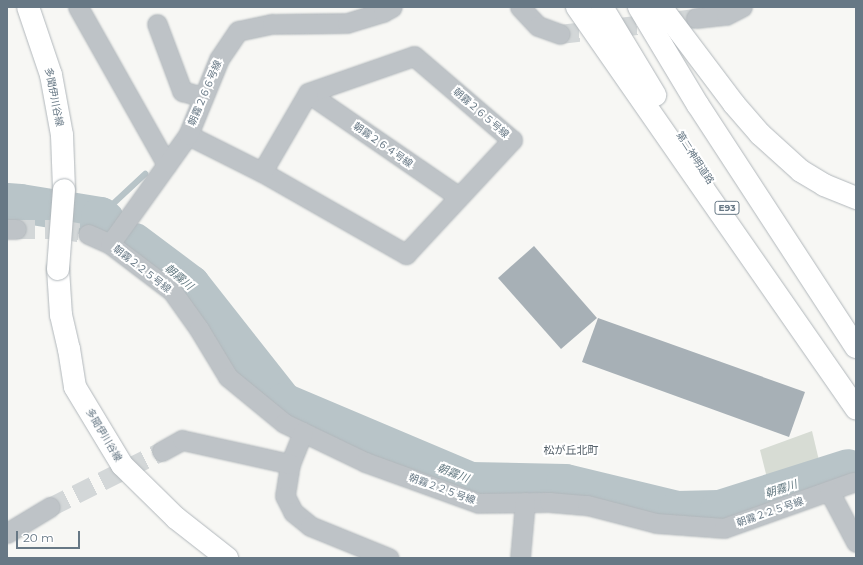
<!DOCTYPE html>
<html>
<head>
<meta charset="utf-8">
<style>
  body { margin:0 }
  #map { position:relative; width:863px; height:565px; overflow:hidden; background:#f7f7f4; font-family:Montserrat,"Noto Sans JP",sans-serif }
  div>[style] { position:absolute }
  .green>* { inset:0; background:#d7dcd4 }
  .stream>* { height:6px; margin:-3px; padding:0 3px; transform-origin:3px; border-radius:3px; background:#b8c4c8 }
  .river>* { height:39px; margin:-19.5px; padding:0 19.5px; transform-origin:19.5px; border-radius:19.5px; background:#b8c4c8 }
  .building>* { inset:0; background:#a7b0b6 }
  .street-tunnel>* { height:19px; margin-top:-9.5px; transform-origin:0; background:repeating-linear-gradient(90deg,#d3d7d8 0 19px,transparent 0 29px) }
  .roads { filter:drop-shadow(0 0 1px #b1b7bb) drop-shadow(0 0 1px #b1b7bb) }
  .street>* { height:19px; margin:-9.5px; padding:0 9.5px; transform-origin:9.5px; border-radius:9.5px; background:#bec3c7 }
  .secondary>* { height:22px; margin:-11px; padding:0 11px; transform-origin:11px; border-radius:11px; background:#fff }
  .highway>* { height:22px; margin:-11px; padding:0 11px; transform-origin:11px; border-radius:11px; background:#fff }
  .bridges { filter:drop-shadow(0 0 1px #b1b7bb) drop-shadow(0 0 1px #b1b7bb) }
  .secondary-bridge>* { height:22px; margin:-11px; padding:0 11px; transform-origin:11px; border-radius:11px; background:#fff }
  span { translate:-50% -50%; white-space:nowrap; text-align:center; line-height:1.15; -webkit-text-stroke:4px #fff; paint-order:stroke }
  .shield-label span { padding:1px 3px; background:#fff; border:1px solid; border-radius:3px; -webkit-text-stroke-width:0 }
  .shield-label { font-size:9px; color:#677885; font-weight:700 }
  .street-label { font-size:10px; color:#677885 }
  .water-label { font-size:11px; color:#637981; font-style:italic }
  .neighbourhood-label { font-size:11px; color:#55616a }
  .frame { position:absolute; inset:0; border:8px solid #677885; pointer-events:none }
  .scale { position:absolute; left:16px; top:531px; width:64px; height:18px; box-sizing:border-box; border:2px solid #677885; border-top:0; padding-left:5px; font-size:12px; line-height:14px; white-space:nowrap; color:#677885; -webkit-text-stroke:3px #fff; paint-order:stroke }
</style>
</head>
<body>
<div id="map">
  <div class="green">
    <i style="clip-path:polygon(812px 431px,821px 469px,769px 486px,760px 450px)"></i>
  </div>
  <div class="stream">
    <i style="left:100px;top:216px;width:62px;rotate:-43deg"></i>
  </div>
  <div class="river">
    <i style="left:7px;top:202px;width:13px;rotate:4deg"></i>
    <i style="left:20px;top:203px;width:81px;rotate:9.2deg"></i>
    <i style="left:100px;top:216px;width:6px;rotate:39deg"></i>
    <i style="left:134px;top:242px;width:70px;rotate:36.9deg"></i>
    <i style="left:190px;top:284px;width:150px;rotate:51.8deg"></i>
    <i style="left:283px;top:402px;width:203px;rotate:22.9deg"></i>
    <i style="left:470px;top:481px;width:95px;rotate:1.2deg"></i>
    <i style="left:565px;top:483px;width:115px;rotate:13.6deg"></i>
    <i style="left:677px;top:510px;width:42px;rotate:-1.4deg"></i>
    <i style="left:719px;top:509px;width:135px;rotate:-17.6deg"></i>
  </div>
  <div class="building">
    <i style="clip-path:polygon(534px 246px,597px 318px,561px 349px,498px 278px)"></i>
    <i style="clip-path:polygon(598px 318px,805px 392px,789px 437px,582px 362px)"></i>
  </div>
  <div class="street-tunnel">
    <i style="left:560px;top:34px;width:137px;rotate:-6.7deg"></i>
    <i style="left:16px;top:229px;width:44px"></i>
    <i style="left:60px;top:229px;width:28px;rotate:10deg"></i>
    <i style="left:50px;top:507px;width:125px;rotate:-26.6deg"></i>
  </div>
  <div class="roads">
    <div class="street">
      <i style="left:78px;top:7px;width:181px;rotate:60.6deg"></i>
      <i style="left:520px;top:7px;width:26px;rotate:47deg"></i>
      <i style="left:538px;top:26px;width:23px;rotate:20deg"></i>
      <i style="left:696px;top:18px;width:30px;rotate:-6deg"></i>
      <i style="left:726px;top:15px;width:18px;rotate:-27deg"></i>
      <i style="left:157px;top:24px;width:72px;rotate:69.5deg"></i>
      <i style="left:182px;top:91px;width:22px;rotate:16deg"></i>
      <i style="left:308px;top:93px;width:182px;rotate:34.5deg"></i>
      <i style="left:188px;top:135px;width:83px;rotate:26.6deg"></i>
      <i style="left:262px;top:172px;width:166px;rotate:29.7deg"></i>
      <i style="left:406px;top:254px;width:156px;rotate:-47.1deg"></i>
      <i style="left:512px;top:140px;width:129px;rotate:-139.4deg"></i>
      <i style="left:414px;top:56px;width:112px;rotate:160.8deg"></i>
      <i style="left:308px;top:93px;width:91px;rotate:120.2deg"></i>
      <i style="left:7px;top:229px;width:9px"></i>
      <i style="left:88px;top:234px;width:24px;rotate:24deg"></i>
      <i style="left:110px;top:244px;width:78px;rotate:37.2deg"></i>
      <i style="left:172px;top:291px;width:47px;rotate:54.6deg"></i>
      <i style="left:199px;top:329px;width:56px;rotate:58.9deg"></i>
      <i style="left:228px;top:377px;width:72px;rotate:39.4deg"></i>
      <i style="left:284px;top:423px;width:90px;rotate:25.7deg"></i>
      <i style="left:365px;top:462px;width:120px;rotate:19.9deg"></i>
      <i style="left:478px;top:503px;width:71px;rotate:-0.8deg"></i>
      <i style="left:549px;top:502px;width:38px;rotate:5deg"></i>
      <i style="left:587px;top:505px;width:71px;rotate:14.6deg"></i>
      <i style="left:656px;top:523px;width:68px;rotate:4.2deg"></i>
      <i style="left:724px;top:528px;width:137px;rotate:-19.6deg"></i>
      <i style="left:110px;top:244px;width:134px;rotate:-54.4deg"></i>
      <i style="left:188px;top:135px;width:82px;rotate:-67.8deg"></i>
      <i style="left:219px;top:59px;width:34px;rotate:-56deg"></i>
      <i style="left:238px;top:31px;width:35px;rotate:-12deg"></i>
      <i style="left:272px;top:24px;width:75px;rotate:-0.8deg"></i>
      <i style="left:347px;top:23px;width:38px;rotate:-17deg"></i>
      <i style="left:383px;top:12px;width:10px;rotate:-29deg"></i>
      <i style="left:303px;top:432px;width:35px;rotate:112deg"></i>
      <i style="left:290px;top:464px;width:32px;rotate:99deg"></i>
      <i style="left:285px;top:496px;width:18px;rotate:63deg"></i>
      <i style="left:293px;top:512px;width:22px;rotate:39deg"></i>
      <i style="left:310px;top:526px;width:85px;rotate:22.1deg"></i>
      <i style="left:162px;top:451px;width:23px;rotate:-29deg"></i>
      <i style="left:182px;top:440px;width:111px;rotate:12.5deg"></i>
      <i style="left:829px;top:491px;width:58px;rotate:62.1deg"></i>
      <i style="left:7px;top:533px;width:50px;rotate:-31.2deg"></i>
      <i style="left:520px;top:558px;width:56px;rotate:-84.9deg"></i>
    </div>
    <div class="secondary">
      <i style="left:28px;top:7px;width:72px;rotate:71.3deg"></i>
      <i style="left:51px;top:75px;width:61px;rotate:79.6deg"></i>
      <i style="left:62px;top:135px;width:55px;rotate:87.9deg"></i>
      <i style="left:58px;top:269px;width:46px;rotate:86.3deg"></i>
      <i style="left:61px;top:315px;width:35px;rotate:77deg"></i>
      <i style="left:69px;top:349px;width:38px;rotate:81deg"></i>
      <i style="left:75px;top:387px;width:91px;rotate:58.9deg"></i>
      <i style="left:122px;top:465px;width:76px;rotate:44.5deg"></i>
      <i style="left:176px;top:518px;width:65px;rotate:38.1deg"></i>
    </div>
    <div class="highway">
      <i style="left:577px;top:7px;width:489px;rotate:55.2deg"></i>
      <i style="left:602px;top:7px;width:103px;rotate:58.9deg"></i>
      <i style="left:639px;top:7px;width:114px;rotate:59deg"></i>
      <i style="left:698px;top:105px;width:289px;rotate:56.9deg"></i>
      <i style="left:661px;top:7px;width:121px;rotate:53deg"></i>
      <i style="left:734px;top:104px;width:40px;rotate:49deg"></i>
      <i style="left:760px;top:134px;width:55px;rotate:42.1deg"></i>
      <i style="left:801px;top:171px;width:27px;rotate:31deg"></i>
      <i style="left:824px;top:185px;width:35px;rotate:22deg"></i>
    </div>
  </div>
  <div class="bridges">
    <div class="secondary-bridge">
      <i style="left:58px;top:269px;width:79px;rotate:-85.7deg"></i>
    </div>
  </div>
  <div class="shield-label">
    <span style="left:727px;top:208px">E93</span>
  </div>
  <div class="street-label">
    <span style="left:205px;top:93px;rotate:-67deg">朝霧２６６号線</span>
    <span style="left:54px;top:97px;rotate:79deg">多聞伊川谷線</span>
    <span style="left:481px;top:113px;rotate:41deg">朝霧２６５号線</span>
    <span style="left:383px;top:145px;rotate:35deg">朝霧２６４号線</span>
    <span style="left:695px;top:158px;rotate:57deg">第二神明道路</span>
    <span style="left:142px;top:269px;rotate:38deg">朝霧２２５号線</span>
    <span style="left:104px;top:435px;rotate:59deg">多聞伊川谷線</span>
    <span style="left:442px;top:489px;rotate:20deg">朝霧２２５号線</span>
    <span style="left:770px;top:512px;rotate:-19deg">朝霧２２５号線</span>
  </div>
  <div class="water-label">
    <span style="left:179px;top:277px;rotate:40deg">朝霧川</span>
    <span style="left:453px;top:473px;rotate:21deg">朝霧川</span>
    <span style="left:781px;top:489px;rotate:-18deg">朝霧川</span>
  </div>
  <div class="neighbourhood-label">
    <span style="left:571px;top:450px">松が丘北町</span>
  </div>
  <div class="frame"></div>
  <div class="scale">20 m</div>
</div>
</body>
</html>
